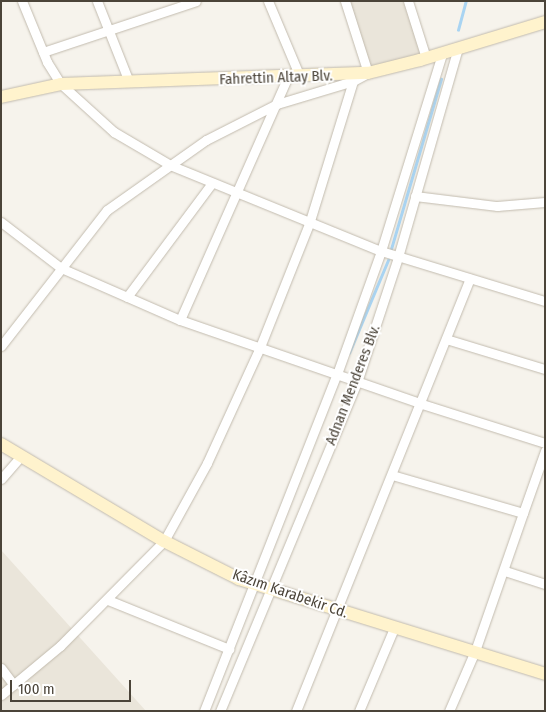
<!DOCTYPE html>
<html>
<head>
<meta charset="utf-8">
<style>
  body { margin:0 }
  #map { position:relative; width:546px; height:712px; overflow:hidden; background:#f6f3ec; font-family:"Fira Sans Condensed",sans-serif }
  div>[style] { position:absolute }
  .residential>* { inset:0; background:#eae5da }
  .stream>* { height:2.5px; margin:-1.25px; padding:0 1.25px; transform-origin:1.25px; border-radius:1.25px; background:#a9d4f2 }
  .roads { filter:drop-shadow(0 0 1px #c2bbae) drop-shadow(0 0 1px #c2bbae) }
  .street>* { height:9px; margin:-4.5px; padding:0 4.5px; transform-origin:4.5px; border-radius:4.5px; background:#fff }
  .secondary>* { height:12px; margin:-6px; padding:0 6px; transform-origin:6px; border-radius:6px; background:#fff3cd }
  span { translate:-50% -50%; white-space:nowrap; text-align:center; line-height:1.15; -webkit-text-stroke:4px #fff; paint-order:stroke }
  .street-label { font-size:15px; color:#4b4439 }
  .frame { position:absolute; inset:0; border:2px solid #4b4439; pointer-events:none }
  .scale { position:absolute; left:10px; top:680px; width:121px; height:22px; box-sizing:border-box; border:2px solid #4b4439; border-top:0; padding-left:6px; font-size:15px; line-height:18px; white-space:nowrap; color:#4b4439; -webkit-text-stroke:4px #fff; paint-order:stroke }
</style>
</head>
<body>
<div id="map">
  <div class="residential">
    <i style="clip-path:polygon(345px 1px,408px 1px,426px 58px,368px 72px)"></i>
    <i style="clip-path:polygon(1px 550px,146px 711px,1px 711px)"></i>
  </div>
  <div class="stream">
    <i style="left:458px;top:30px;width:30px;rotate:-75deg"></i>
    <i style="left:391px;top:249px;width:177px;rotate:-73.6deg"></i>
    <i style="left:349px;top:353px;width:101px;rotate:-67.2deg"></i>
  </div>
  <div class="roads">
    <div class="street">
      <i style="left:22px;top:1px;width:66px;rotate:67.7deg"></i>
      <i style="left:47px;top:62px;width:26px;rotate:58deg"></i>
      <i style="left:61px;top:84px;width:72px;rotate:42.2deg"></i>
      <i style="left:114px;top:132px;width:65px;rotate:30.5deg"></i>
      <i style="left:170px;top:165px;width:228px;rotate:22.2deg"></i>
      <i style="left:381px;top:251px;width:171px;rotate:17deg"></i>
      <i style="left:97px;top:1px;width:87px;rotate:68.4deg"></i>
      <i style="left:268px;top:1px;width:82px;rotate:67.2deg"></i>
      <i style="left:408px;top:1px;width:60px;rotate:72.5deg"></i>
      <i style="left:43px;top:52px;width:161px;rotate:-18.4deg"></i>
      <i style="left:415px;top:196px;width:83px;rotate:7deg"></i>
      <i style="left:497px;top:206px;width:48px;rotate:-4.8deg"></i>
      <i style="left:1px;top:222px;width:76px;rotate:37.5deg"></i>
      <i style="left:61px;top:268px;width:130px;rotate:23.6deg"></i>
      <i style="left:180px;top:320px;width:256px;rotate:19.1deg"></i>
      <i style="left:422px;top:404px;width:129px;rotate:17.6deg"></i>
      <i style="left:127px;top:297px;width:142px;rotate:-53.3deg"></i>
      <i style="left:180px;top:320px;width:265px;rotate:-66.1deg"></i>
      <i style="left:446px;top:339px;width:103px;rotate:16.9deg"></i>
      <i style="left:1px;top:346px;width:172px;rotate:-52.1deg"></i>
      <i style="left:107px;top:210px;width:121px;rotate:-35.3deg"></i>
      <i style="left:206px;top:140px;width:80px;rotate:-26.9deg"></i>
      <i style="left:277px;top:104px;width:79px;rotate:-16.8deg"></i>
      <i style="left:353px;top:81px;width:17px;rotate:-28deg"></i>
      <i style="left:368px;top:73px;width:76px;rotate:-107.7deg"></i>
      <i style="left:392px;top:475px;width:136px;rotate:16.2deg"></i>
      <i style="left:523px;top:513px;width:66px;rotate:-70.5deg"></i>
      <i style="left:1px;top:479px;width:30px;rotate:-49deg"></i>
      <i style="left:505px;top:571px;width:42px;rotate:18deg"></i>
      <i style="left:108px;top:600px;width:131px;rotate:22deg"></i>
      <i style="left:1px;top:668px;width:21px;rotate:53deg"></i>
      <i style="left:1px;top:695px;width:77px;rotate:-39.7deg"></i>
      <i style="left:60px;top:646px;width:148px;rotate:-45.3deg"></i>
      <i style="left:164px;top:541px;width:89px;rotate:-61.1deg"></i>
      <i style="left:207px;top:463px;width:128px;rotate:-65.4deg"></i>
      <i style="left:260px;top:347px;width:132px;rotate:-68.3deg"></i>
      <i style="left:309px;top:224px;width:150px;rotate:-72.9deg"></i>
      <i style="left:204px;top:711px;width:362px;rotate:-68.5deg"></i>
      <i style="left:337px;top:374px;width:131px;rotate:-70.3deg"></i>
      <i style="left:381px;top:251px;width:206px;rotate:-72.8deg"></i>
      <i style="left:220px;top:711px;width:356px;rotate:-67.4deg"></i>
      <i style="left:357px;top:382px;width:132px;rotate:-71.8deg"></i>
      <i style="left:398px;top:257px;width:217px;rotate:-74deg"></i>
      <i style="left:296px;top:711px;width:466px;rotate:-68.1deg"></i>
      <i style="left:359px;top:711px;width:90px;rotate:-67.1deg"></i>
      <i style="left:449px;top:711px;width:65px;rotate:-66.6deg"></i>
      <i style="left:475px;top:651px;width:146px;rotate:-70.8deg"></i>
    </div>
    <div class="secondary">
      <i style="left:1px;top:97px;width:61px;rotate:-12.2deg"></i>
      <i style="left:61px;top:84px;width:307px;rotate:-2.1deg"></i>
      <i style="left:368px;top:73px;width:54px;rotate:-14deg"></i>
      <i style="left:420px;top:60px;width:131px;rotate:-16.9deg"></i>
      <i style="left:1px;top:444px;width:190px;rotate:30.8deg"></i>
      <i style="left:164px;top:541px;width:84px;rotate:26.9deg"></i>
      <i style="left:239px;top:579px;width:320px;rotate:17.2deg"></i>
    </div>
  </div>
  <div class="street-label">
    <span style="left:276px;top:78px;rotate:-2deg">Fahrettin Altay Blv.</span>
    <span style="left:353px;top:385px;rotate:-69deg">Adnan Menderes Blv.</span>
    <span style="left:290px;top:594px;rotate:19deg">Kâzım Karabekir Cd.</span>
  </div>
  <div class="frame"></div>
  <div class="scale">100 m</div>
</div>
</body>
</html>
